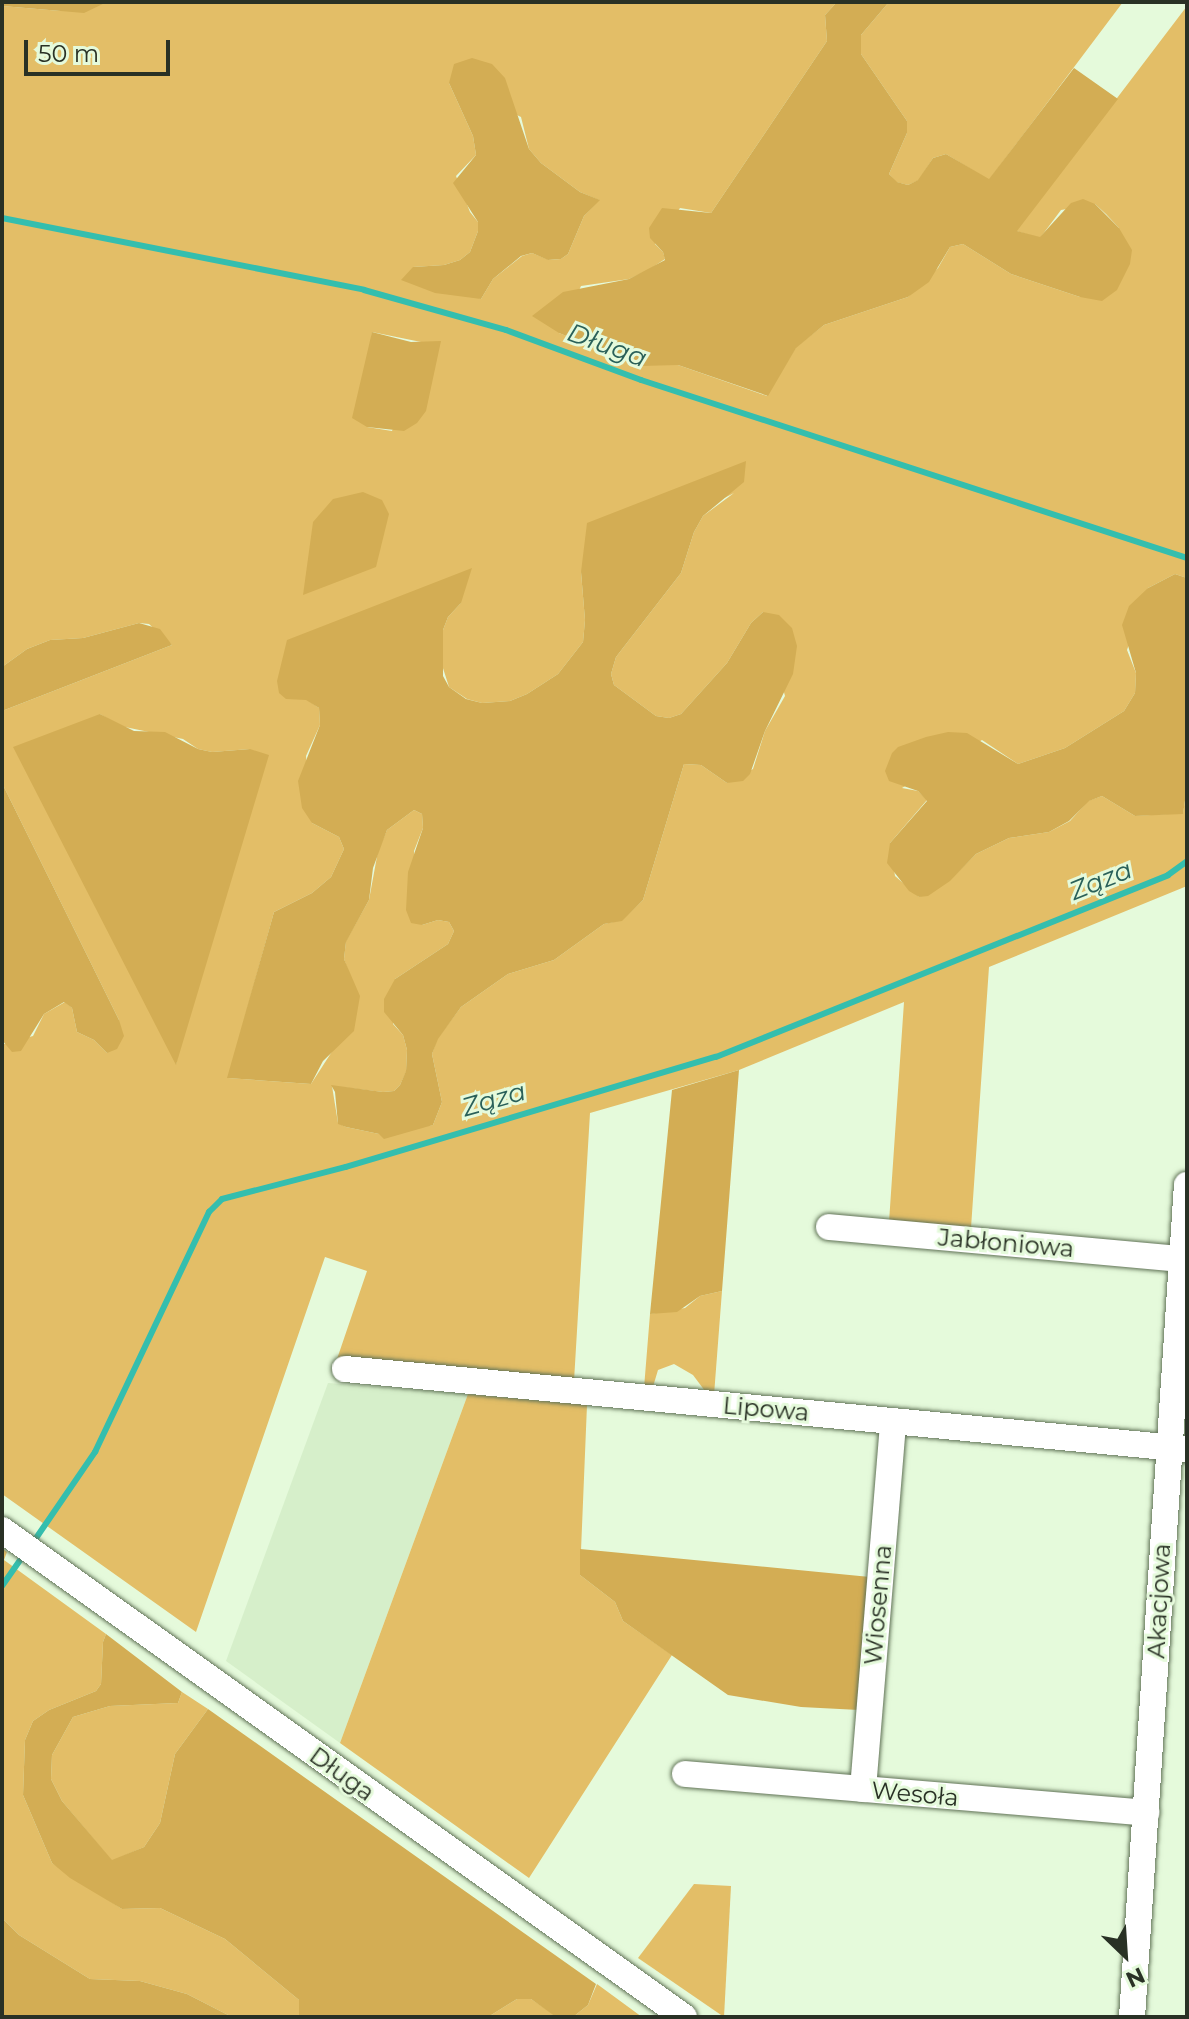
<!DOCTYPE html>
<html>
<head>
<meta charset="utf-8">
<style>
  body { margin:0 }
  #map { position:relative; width:1189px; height:2019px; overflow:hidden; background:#e5fadb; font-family:Montserrat,sans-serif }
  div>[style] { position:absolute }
  .built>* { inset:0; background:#d6efca }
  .green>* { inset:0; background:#e3be67 }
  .forest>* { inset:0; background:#d3ad54 }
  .stream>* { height:6px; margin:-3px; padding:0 3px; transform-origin:3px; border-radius:3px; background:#34beae }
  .roads { filter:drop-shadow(0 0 2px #617357) drop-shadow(0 0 2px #617357) }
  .minor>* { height:26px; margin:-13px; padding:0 13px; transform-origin:13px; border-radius:13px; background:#fff }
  span { translate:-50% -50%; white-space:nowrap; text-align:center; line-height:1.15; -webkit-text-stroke:6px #e5fadb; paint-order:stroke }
  .street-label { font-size:24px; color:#293125 }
  .water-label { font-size:26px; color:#2a6059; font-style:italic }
  .frame { position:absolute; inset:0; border:4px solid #293125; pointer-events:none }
  .north { position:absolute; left:1085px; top:1915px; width:80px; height:80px; -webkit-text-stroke:6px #e5fadb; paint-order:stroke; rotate:155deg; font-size:22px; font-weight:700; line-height:32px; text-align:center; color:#293125 }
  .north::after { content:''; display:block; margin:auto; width:28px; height:36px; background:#293125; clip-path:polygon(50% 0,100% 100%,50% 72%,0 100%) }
  .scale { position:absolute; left:24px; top:40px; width:146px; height:36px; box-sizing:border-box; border:4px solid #293125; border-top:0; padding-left:10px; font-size:24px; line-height:28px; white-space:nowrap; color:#293125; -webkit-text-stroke:6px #e5fadb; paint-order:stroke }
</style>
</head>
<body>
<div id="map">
  <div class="built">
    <i style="clip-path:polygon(328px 1383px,468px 1394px,340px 1743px,226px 1661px)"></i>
  </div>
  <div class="green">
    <i style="clip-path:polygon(evenodd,107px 2px,837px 2px,825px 15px,827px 41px,711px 213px,680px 208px,655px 244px,663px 252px,665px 259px,650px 269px,629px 279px,581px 286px,559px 333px,641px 365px,678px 365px,767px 396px,796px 347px,824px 325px,908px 297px,938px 268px,950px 247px,963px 244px,1011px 274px,1080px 297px,1119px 228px,1106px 214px,1095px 204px,1061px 210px,1040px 238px,1016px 231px,1187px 6px,1187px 578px,1175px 574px,1148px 588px,1127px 650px,1136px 673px,1135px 693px,1124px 711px,1065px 748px,1018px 764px,982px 740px,902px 788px,918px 791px,927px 800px,890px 843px,895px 876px,919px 897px,950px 880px,976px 854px,1009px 838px,1049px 832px,1070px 821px,1088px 801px,1102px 796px,1135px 816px,1183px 813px,1187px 787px,1187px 886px,989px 967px,971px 1228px,889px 1222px,904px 1002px,739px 1070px,590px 1113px,574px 1381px,337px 1359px,367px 1271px,325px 1257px,196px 1632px,2px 1494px,2px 1040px,4px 1044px,33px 1036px,44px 1014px,65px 1002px,72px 1008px,77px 1032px,94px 1040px,107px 1053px,119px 1020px,2px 783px,2px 711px,172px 645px,149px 624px,139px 623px,83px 638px,50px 640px,27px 649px,2px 667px,2px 6px,61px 11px,107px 2px,449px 83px,521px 117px,529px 149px,541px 163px,580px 192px,599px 200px,584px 216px,568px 254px,561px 259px,549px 260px,532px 253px,522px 256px,493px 279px,481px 299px,413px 267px,444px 265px,460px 260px,470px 252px,478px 231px,478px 222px,470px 212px,456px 176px,476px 155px,473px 136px,449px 83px,107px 2px,372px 332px,426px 343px,392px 431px,367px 427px,372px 332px,107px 2px,734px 493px,703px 516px,694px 532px,681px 573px,616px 657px,611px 674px,614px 685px,656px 716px,669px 718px,681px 714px,727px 663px,751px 623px,763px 612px,785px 696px,765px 731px,753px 769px,727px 783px,701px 765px,684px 764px,643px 900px,622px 920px,604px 924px,554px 960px,508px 974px,461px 1007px,437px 1039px,432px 1054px,442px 1102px,433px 1125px,379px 1134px,346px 1127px,338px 1123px,332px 1086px,383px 1092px,394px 1091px,400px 1085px,406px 1072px,407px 1050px,403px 1035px,393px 1024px,395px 979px,448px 944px,454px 931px,449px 922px,438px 920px,422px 925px,414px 851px,423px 828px,422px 814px,414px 810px,387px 830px,378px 851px,369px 900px,346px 941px,344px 959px,349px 973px,333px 1050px,311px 1084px,228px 1078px,274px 912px,312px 893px,331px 877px,344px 849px,339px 837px,312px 823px,306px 756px,320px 725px,319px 708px,306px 699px,286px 699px,461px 603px,448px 617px,443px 630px,442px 665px,449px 687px,467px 699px,482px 703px,510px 701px,527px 694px,558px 674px,583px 642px,585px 620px,581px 572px,734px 493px,107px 2px,100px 714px,120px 726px,183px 739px,198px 749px,212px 752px,250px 749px,176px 1064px,100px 714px)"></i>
    <i style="clip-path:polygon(889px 2px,1123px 2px,989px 180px,946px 154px,933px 158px,919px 180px,908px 185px,896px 182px,889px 174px,907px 133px,907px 121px,861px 54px,861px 35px)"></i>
    <i style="clip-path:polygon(722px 1291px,714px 1395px,708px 1395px,693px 1375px,674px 1364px,658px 1370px,652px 1390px,644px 1388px,650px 1314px,685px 1308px,700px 1296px)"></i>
    <i style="clip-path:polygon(468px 1394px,587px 1405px,580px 1575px,615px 1602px,623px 1621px,672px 1655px,529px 1878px,340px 1743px)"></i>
    <i style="clip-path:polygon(2px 1548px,7px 1552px,4px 1560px,106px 1634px,103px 1642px,101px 1684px,96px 1691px,49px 1710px,33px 1721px,25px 1740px,23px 1795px,52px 1863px,122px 1909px,160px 1908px,225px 1939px,299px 2000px,299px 2017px,232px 2017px,187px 1994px,140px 1981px,90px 1979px,19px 1935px,2px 1918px)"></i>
    <i style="clip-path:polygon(182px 1692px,208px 1709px,175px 1754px,160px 1823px,144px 1847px,112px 1861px,62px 1801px,51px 1779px,52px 1755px,73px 1717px,110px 1706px,178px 1703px)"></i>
    <i style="clip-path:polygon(694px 1884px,731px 1886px,724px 2017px,638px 1958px)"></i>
    <i style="clip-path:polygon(597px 1984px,642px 2017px,573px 2017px,588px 2005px)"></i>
    <i style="clip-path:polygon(517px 1999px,531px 1999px,558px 2017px,488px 2017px)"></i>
  </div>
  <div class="forest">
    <i style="clip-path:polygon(2px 2px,107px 2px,84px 13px,2px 6px)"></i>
    <i style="clip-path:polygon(837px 2px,889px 2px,861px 35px,861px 54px,907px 121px,907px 133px,889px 174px,897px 182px,908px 185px,918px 180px,933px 158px,946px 154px,989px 179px,1074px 68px,1118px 99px,1017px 231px,1040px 237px,1071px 203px,1083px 199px,1095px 204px,1119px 228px,1132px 250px,1130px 264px,1117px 290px,1102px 301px,1080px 297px,1011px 274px,963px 244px,950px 247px,929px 282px,908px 297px,824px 325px,796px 348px,768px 396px,678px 365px,641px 366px,559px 333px,532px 316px,563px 292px,629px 279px,665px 260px,663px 252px,650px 238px,649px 228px,662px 208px,711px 213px,827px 41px,825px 15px)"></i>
    <i style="clip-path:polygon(472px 58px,492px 64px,505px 78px,529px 149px,541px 163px,580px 192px,600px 200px,584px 216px,568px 254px,561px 259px,548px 260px,532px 253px,521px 256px,493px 279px,481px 299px,435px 293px,401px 280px,413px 267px,444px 265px,460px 260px,470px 252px,478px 231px,478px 222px,453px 183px,476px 155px,473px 136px,449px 83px,454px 64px)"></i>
    <i style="clip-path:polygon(372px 332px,411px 342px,441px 341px,426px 411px,417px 423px,404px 431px,367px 427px,352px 418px)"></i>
    <i style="clip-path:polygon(746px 461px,744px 482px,703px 516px,694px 532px,681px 573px,616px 657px,611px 674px,614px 685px,656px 716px,669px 718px,681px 714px,727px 663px,751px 623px,763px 612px,779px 615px,792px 628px,797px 646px,793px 674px,765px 731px,750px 774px,743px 781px,727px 783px,701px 765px,684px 764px,643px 900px,622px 921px,604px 924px,554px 960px,508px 974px,461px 1007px,438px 1039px,432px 1054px,442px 1102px,433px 1125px,384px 1139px,379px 1134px,346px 1127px,338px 1124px,335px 1092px,331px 1085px,383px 1092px,394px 1091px,400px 1085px,406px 1071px,407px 1050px,403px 1035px,384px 1012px,384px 999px,395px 979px,448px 944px,454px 931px,449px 922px,438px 920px,422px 925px,411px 923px,406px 910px,408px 872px,423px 828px,422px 814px,414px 810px,387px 830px,373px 868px,369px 900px,346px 942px,344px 959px,360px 996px,354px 1031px,323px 1061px,311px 1084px,227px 1078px,274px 912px,312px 893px,331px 877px,344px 849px,339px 837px,312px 823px,302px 808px,298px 781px,320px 725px,319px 708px,306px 700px,286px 699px,279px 693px,277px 681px,287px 640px,472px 568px,461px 603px,448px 617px,443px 630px,443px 676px,449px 687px,466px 699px,482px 703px,510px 701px,527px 694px,558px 674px,583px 642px,585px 620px,581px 572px,587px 523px)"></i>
    <i style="clip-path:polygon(363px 492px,382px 500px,389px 514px,376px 567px,303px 595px,313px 522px,333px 499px)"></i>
    <i style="clip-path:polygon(1175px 574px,1187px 578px,1187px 787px,1183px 814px,1135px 816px,1102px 796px,1089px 801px,1069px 821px,1049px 832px,1009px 838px,976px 854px,950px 881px,928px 896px,919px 897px,909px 891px,887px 863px,890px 843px,927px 801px,918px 791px,889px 781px,885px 771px,892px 753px,898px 747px,926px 737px,948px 732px,967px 733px,1018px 764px,1065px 748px,1124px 711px,1135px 693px,1136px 673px,1122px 625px,1129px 606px,1148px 588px)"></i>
    <i style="clip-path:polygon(139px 623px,160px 629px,172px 645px,2px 711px,2px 667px,27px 649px,50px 640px,83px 638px)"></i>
    <i style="clip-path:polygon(100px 714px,134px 731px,165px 732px,198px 749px,212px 752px,250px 749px,269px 755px,176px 1065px,13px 747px)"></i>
    <i style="clip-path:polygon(2px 783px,119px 1020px,124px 1036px,117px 1049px,107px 1053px,94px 1040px,77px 1032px,72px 1008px,64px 1002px,44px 1014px,21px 1051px,12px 1052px,2px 1040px)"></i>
    <i style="clip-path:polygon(739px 1070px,722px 1291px,700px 1296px,677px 1312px,650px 1314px,672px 1090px)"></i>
    <i style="clip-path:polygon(580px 1549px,870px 1577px,859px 1710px,801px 1707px,728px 1695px,623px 1621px,615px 1602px,580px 1575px)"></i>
    <i style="clip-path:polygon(106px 1634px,182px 1692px,178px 1703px,110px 1706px,73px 1717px,52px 1755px,51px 1779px,62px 1801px,112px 1860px,144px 1847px,160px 1823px,175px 1754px,208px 1709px,596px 1984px,588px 2005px,573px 2017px,556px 2017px,531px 1999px,517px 1999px,488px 2017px,299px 2017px,299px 2000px,225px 1939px,160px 1908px,122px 1909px,70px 1878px,52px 1863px,23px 1795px,25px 1740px,33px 1721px,49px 1710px,96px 1691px,101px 1684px,103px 1642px)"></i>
    <i style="clip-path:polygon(2px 1918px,19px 1935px,90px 1979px,140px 1981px,187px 1994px,232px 2017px,2px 2017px)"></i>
  </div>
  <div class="stream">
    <i style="left:2px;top:218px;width:369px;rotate:11.2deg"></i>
    <i style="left:364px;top:290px;width:148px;rotate:15.7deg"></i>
    <i style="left:506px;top:330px;width:144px;rotate:20.3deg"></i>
    <i style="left:641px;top:380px;width:574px;rotate:18.06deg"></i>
    <i style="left:32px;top:1544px;width:112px;rotate:-55.6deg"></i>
    <i style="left:95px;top:1452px;width:266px;rotate:-64.6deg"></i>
    <i style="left:209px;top:1212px;width:18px;rotate:-45deg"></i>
    <i style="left:222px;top:1199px;width:128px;rotate:-14.5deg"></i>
    <i style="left:346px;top:1167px;width:386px;rotate:-16.6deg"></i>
    <i style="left:716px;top:1057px;width:487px;rotate:-21.9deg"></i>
    <i style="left:1168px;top:875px;width:24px;rotate:-36deg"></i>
    <i style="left:2px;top:1586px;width:40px;rotate:-55.1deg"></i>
  </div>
  <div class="roads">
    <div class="minor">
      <i style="left:829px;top:1227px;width:355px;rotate:5.2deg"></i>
      <i style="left:345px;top:1369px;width:846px;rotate:5.43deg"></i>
      <i style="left:2px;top:1530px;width:838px;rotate:35.53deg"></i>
      <i style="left:685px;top:1774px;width:463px;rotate:4.8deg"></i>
      <i style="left:863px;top:1789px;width:369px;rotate:-85.3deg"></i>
      <i style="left:1132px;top:2017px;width:834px;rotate:-86.22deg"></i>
    </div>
  </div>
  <div class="street-label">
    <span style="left:1006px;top:1243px;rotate:5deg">Jabłoniowa</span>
    <span style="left:766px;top:1409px;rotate:5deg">Lipowa</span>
    <span style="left:1159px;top:1601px;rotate:-87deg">Akacjowa</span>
    <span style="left:878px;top:1605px;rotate:-85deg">Wiosenna</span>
    <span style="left:342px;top:1774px;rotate:36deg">Długa</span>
    <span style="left:915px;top:1794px;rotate:5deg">Wesoła</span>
  </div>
  <div class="water-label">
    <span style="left:607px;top:346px;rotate:20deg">Długa</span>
    <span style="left:1101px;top:881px;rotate:-22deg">Ząza</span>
    <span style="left:494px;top:1100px;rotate:-16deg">Ząza</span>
  </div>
  <div class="frame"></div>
  <div class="north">N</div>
  <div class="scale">50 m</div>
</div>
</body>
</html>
